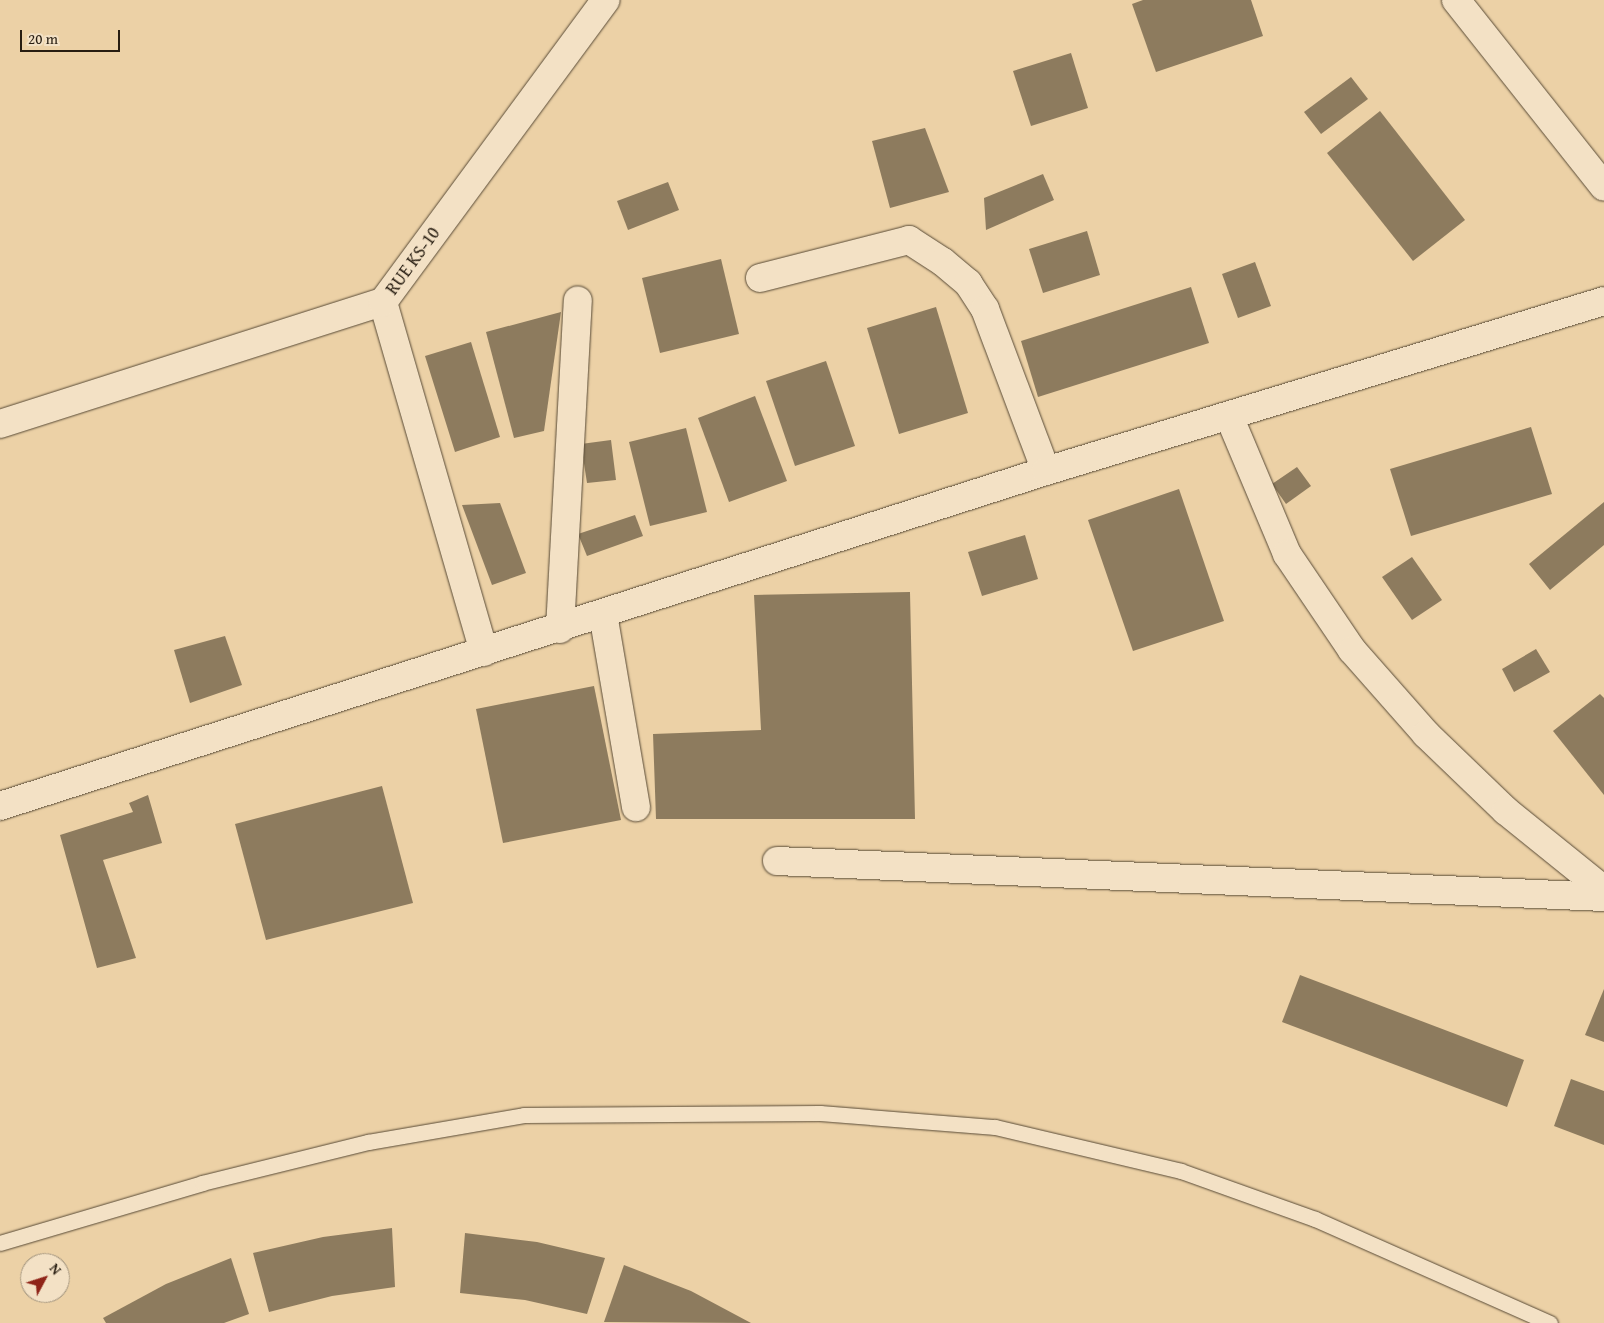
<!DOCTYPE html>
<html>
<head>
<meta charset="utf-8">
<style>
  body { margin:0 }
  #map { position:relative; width:1604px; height:1323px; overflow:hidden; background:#ecd1a6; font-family:"Gentium Book Plus",serif }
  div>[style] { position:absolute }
  .building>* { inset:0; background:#8d7b5e }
  .roads { filter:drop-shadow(0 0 1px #584a36) drop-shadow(0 0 1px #584a36) }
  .service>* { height:15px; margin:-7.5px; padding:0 7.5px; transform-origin:7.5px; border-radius:7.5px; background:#f3e1c5 }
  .minor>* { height:28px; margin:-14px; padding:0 14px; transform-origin:14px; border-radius:14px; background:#f3e1c5 }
  .tertiary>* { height:28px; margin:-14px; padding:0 14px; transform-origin:14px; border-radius:14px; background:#f3e1c5 }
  span { translate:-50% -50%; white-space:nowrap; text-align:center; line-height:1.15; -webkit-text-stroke:4px #f3e1c5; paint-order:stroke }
  .street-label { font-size:18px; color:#271d11 }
  .north { position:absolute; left:20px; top:1253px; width:50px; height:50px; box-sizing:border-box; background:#f3e1c5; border:1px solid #a1937d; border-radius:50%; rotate:50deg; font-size:14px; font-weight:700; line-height:20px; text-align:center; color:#271d11 }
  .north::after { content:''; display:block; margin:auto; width:18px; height:22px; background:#8f2418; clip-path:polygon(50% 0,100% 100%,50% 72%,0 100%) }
  .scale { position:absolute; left:20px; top:30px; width:100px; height:22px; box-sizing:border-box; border:2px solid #271d11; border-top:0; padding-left:6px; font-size:15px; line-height:18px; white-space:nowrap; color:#271d11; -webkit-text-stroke:4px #f3e1c5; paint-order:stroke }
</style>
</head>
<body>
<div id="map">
  <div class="building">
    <i style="clip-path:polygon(1143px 0,1251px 0,1263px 36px,1156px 72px,1132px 4px)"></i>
    <i style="clip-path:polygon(1071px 53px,1088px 108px,1031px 126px,1013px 71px)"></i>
    <i style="clip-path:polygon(1351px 77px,1368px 99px,1321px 134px,1304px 112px)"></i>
    <i style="clip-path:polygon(1380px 111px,1465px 220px,1413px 261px,1327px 153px)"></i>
    <i style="clip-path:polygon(925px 128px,949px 192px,890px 208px,872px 141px)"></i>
    <i style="clip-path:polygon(1043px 174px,1054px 200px,986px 230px,984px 198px)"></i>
    <i style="clip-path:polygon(668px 182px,679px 210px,628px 230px,617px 201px)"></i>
    <i style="clip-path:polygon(1087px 231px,1100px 275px,1043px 293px,1029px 249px)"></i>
    <i style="clip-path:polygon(721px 259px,739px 334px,660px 353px,642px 278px)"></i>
    <i style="clip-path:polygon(1255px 262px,1271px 306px,1238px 318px,1222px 274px)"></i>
    <i style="clip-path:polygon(1191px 287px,1209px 343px,1038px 397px,1021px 341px)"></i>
    <i style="clip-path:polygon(936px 307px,968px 413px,899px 434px,867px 328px)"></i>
    <i style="clip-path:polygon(561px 312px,544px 431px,514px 438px,486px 332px)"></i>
    <i style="clip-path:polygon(471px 342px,500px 437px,455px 452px,425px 356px)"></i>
    <i style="clip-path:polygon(826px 361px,855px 446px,795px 466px,766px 381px)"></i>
    <i style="clip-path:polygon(755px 396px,787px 481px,729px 502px,698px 418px)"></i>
    <i style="clip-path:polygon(1531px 427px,1552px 494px,1411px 536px,1390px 469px)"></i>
    <i style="clip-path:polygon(686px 428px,707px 512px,650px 526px,629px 442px)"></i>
    <i style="clip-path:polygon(611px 440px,616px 480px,587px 483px,581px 444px)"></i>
    <i style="clip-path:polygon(1297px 467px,1311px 486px,1286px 504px,1272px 484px)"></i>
    <i style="clip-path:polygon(1179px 489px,1224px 621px,1133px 651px,1088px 520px)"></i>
    <i style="clip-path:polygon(1604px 502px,1604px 545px,1550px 590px,1529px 564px)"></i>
    <i style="clip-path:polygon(500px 503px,526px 573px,492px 585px,462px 505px)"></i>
    <i style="clip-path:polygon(635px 515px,643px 536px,587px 556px,578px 534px)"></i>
    <i style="clip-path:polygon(1025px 535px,1038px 579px,982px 596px,968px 552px)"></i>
    <i style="clip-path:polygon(1412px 557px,1442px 600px,1412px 620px,1382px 577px)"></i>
    <i style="clip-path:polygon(910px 592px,915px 819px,656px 819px,653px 734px,761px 730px,754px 595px)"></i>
    <i style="clip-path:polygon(225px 636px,242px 685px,190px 703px,174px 650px)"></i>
    <i style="clip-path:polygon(1536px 649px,1550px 672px,1514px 692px,1502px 669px)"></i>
    <i style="clip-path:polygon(594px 686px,621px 820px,503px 843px,476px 709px)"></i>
    <i style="clip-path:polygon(1600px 694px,1604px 698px,1604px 795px,1553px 731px)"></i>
    <i style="clip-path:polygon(382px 786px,413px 903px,266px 940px,235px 824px)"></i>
    <i style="clip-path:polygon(148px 795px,162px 843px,103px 860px,136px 958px,97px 968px,60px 835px,133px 812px,129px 803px)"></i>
    <i style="clip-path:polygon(1300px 975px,1524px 1060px,1507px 1107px,1282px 1022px)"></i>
    <i style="clip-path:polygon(1604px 989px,1604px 1042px,1585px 1035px)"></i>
    <i style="clip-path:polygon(1571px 1079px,1604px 1091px,1604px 1145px,1554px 1126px)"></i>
    <i style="clip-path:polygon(392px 1228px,395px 1287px,332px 1296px,269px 1312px,253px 1253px,323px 1237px)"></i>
    <i style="clip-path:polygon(465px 1233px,537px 1242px,605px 1258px,587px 1314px,525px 1300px,460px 1293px)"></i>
    <i style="clip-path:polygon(231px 1258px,249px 1314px,224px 1323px,106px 1323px,103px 1318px,166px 1284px)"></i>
    <i style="clip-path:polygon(624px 1265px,691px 1291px,751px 1323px,604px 1322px)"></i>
  </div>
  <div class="roads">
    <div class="service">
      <i style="left:0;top:1243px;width:211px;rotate:-16.5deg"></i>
      <i style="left:202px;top:1183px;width:171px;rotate:-13.9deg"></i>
      <i style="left:368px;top:1142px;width:158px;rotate:-9.8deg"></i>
      <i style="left:524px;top:1115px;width:296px;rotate:-0.4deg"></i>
      <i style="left:820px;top:1113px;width:176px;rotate:4.6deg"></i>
      <i style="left:995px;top:1127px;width:191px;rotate:13.3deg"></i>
      <i style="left:1181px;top:1171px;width:142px;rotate:19.7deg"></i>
      <i style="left:1315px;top:1219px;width:257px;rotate:23.9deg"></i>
    </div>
    <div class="minor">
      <i style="left:1456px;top:0;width:238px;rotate:51.6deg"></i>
      <i style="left:760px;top:278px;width:154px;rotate:-14.3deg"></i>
      <i style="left:909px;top:240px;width:40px;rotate:32.9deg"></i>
      <i style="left:943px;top:262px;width:33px;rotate:40deg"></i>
      <i style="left:968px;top:283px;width:31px;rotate:57deg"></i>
      <i style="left:985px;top:309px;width:173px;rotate:69.4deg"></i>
      <i style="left:1229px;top:416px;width:150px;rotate:67.2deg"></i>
      <i style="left:1287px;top:554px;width:116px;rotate:55.9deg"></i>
      <i style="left:1352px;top:650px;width:112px;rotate:48.6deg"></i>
      <i style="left:1426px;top:734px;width:111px;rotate:43.9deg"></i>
      <i style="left:1506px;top:811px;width:126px;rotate:38.9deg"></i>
      <i style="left:0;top:424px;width:402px;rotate:-17.7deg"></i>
      <i style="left:603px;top:614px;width:196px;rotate:80.3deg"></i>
      <i style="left:560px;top:629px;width:329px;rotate:-86.9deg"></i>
      <i style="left:484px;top:652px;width:364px;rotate:-106.1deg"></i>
      <i style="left:383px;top:302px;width:375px;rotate:-53.6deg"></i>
      <i style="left:777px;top:861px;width:828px;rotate:2.49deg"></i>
    </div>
    <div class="tertiary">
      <i style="left:0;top:806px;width:1098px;rotate:-17.76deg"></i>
      <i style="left:1046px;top:471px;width:583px;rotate:-16.94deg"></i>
    </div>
  </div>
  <div class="street-label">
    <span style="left:413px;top:261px;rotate:-54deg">RUE KS-10</span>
  </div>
  <div class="north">N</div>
  <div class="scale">20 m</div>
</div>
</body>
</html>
